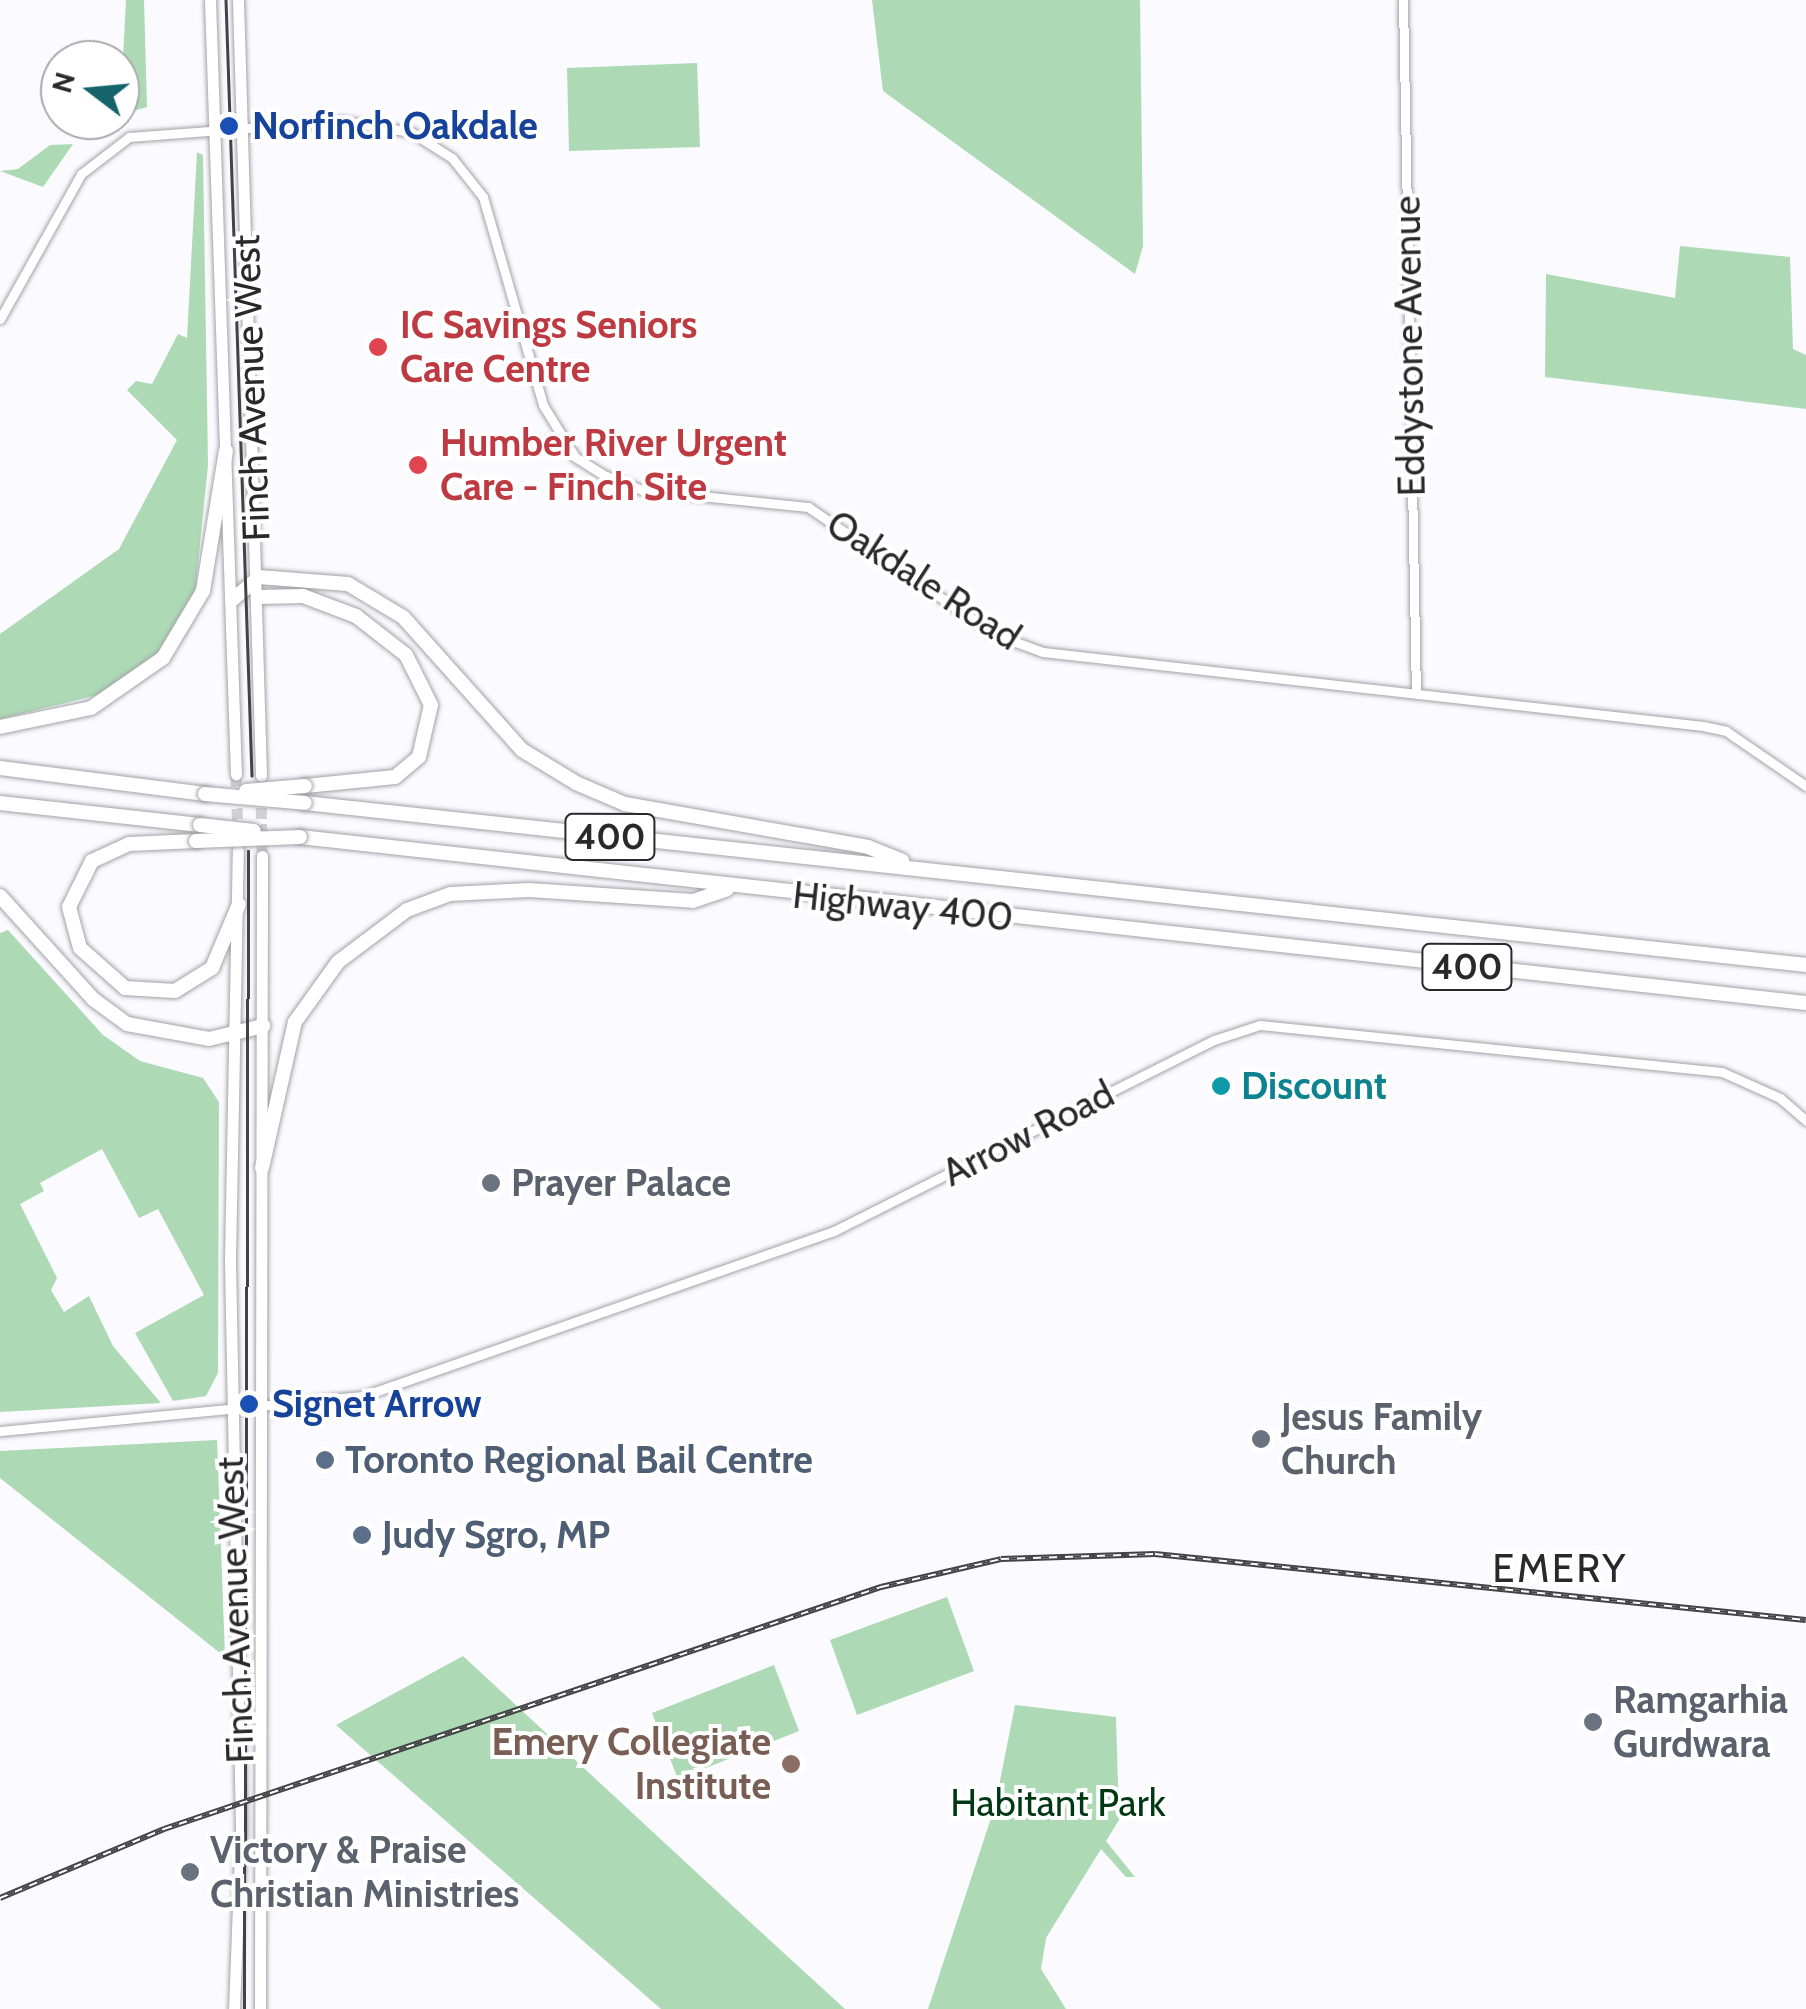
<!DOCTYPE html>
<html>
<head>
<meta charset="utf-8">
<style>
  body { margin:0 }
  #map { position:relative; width:1806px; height:2009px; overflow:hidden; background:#fafaff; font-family:Cabin,sans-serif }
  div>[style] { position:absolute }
  .green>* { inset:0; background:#addab5 }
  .major-tunnel>* { height:11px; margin-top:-5.5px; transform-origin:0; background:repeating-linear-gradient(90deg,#d0d0d5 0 11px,transparent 0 16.5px) }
  .roads { filter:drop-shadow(0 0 2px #a2a2a8) drop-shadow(0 0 2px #a2a2a8) }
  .minor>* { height:9px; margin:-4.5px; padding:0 4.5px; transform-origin:4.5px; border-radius:4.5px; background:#fff }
  .major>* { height:11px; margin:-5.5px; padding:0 5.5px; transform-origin:5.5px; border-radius:5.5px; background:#fff }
  .highway>* { height:14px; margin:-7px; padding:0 7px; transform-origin:7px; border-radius:7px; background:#fff }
  .tram>* { height:2.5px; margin:-1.25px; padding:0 1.25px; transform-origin:1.25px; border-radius:1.25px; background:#434346 }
  .rail>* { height:6px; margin-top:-3px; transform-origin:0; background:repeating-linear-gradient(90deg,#fff 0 8px,#434346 0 16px); box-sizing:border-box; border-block:2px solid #434346 }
  .bridges { filter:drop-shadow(0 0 2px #a2a2a8) drop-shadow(0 0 2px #a2a2a8) }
  .highway-bridge>* { height:14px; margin:-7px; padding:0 7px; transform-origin:7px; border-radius:7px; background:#fff }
  .dots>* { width:28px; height:28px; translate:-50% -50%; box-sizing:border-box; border:5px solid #fff; border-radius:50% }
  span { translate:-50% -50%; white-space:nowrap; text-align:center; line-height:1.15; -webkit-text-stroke:8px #fff; paint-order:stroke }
  .shield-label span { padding:2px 8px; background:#fff; border:2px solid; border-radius:8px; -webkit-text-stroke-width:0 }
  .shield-label { font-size:35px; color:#29292c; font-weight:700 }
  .transit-label { font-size:38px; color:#164399; font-weight:700 }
  .left { translate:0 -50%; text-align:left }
  .health-label { font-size:38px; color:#be3a42; font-weight:700 }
  .street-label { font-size:38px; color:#29292c }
  .culture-label { font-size:38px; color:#0d838f; font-weight:700 }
  .worship-label { font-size:38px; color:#5b616d; font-weight:700 }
  .service-label { font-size:38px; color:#4e5e75; font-weight:700 }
  .education-label { font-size:38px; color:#785e54; font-weight:700 }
  .right { translate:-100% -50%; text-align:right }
  .park-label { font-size:38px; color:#003814 }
  .neighbourhood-label { font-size:40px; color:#29292c; letter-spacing:2.5px }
  .north { position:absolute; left:40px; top:40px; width:100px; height:100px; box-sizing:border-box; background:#fff; border:2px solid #a9a9ab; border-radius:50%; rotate:286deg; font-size:28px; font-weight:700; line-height:40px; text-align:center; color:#29292c }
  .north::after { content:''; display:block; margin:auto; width:35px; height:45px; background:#15636b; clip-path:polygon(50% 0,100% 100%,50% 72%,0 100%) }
</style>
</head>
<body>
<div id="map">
  <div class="green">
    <i style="clip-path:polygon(126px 0,144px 0,147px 107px,120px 115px)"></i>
    <i style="clip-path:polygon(872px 0,1140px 0,1143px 246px,1135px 274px,883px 91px)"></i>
    <i style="clip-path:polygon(697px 63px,700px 147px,569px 151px,567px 68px)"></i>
    <i style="clip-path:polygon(73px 144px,43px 187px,0 171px,18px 169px,50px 145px)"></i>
    <i style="clip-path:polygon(197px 152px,203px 155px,208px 465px,195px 593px,158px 655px,106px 693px,0 719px,0 634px,119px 549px,177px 440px,127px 390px,136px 381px,152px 384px,178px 334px,187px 338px)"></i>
    <i style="clip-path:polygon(1680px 246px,1790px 257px,1793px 349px,1806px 355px,1806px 409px,1545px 377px,1546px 274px,1675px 298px)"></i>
    <i style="clip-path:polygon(8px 930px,103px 1035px,140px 1061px,203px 1078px,219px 1102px,218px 1373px,206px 1396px,173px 1401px,135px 1333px,204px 1295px,158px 1209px,139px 1218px,102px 1149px,40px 1183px,44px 1191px,20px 1204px,57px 1278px,51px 1290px,64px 1312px,89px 1296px,113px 1346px,161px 1403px,0 1412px,0 933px)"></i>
    <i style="clip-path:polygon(217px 1440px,225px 1657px,0 1478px,0 1451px)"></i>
    <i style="clip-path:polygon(947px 1597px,974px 1671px,857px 1715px,830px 1640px)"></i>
    <i style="clip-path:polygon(463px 1656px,750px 1922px,845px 2009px,661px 2009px,336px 1725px)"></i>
    <i style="clip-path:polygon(774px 1665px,799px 1731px,678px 1779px,652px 1713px)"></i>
    <i style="clip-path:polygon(1015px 1705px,1116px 1717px,1119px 1820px,1106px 1841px,1135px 1877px,1126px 1877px,1101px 1849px,1046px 1938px,1041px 1969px,1066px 2009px,928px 2009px,995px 1806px)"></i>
  </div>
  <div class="major-tunnel">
    <i style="left:236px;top:775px;width:61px;rotate:88.1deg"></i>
    <i style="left:261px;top:791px;width:65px;rotate:89.1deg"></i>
  </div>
  <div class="roads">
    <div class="minor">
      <i style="left:1403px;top:0;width:693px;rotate:88.93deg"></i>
      <i style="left:0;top:319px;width:166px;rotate:-60.8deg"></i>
      <i style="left:81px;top:174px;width:61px;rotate:-37.6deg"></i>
      <i style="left:129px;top:137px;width:215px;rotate:-4.3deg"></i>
      <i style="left:343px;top:121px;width:69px;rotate:9.2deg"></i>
      <i style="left:411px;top:132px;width:49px;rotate:32.4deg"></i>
      <i style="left:452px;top:158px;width:50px;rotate:51.5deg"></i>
      <i style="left:483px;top:197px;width:216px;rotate:73.9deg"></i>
      <i style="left:543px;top:405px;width:61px;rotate:58.4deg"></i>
      <i style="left:575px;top:457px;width:36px;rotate:32deg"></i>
      <i style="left:606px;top:476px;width:40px;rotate:21deg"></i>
      <i style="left:643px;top:490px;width:166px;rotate:5.9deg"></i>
      <i style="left:808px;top:507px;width:225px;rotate:34.3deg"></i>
      <i style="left:994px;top:634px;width:52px;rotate:20.2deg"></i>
      <i style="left:1043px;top:652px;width:664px;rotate:6.4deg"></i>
      <i style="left:1703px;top:726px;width:24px;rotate:12deg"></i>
      <i style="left:1726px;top:731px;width:97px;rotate:34.5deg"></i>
      <i style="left:0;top:1431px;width:365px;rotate:-5.5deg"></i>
      <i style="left:363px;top:1396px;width:499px;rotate:-19.3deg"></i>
      <i style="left:834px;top:1231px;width:425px;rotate:-26.7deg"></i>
      <i style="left:1214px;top:1040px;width:48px;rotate:-18.1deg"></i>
      <i style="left:1260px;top:1025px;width:464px;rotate:5.8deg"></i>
      <i style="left:1722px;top:1072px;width:64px;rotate:24.1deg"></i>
      <i style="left:1780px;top:1098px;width:35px;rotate:41deg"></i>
    </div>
    <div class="major">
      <i style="left:210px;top:0;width:775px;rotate:88.08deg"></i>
      <i style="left:238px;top:0;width:776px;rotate:88.3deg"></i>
      <i style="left:234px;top:2009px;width:180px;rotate:-87.8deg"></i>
      <i style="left:241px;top:1829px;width:570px;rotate:-91.11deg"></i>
      <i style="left:230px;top:1259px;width:409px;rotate:-88.9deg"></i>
      <i style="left:260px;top:2009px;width:1153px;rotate:-89.9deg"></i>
    </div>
    <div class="highway">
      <i style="left:259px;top:597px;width:44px;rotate:-1.3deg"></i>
      <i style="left:303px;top:596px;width:57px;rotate:20.7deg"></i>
      <i style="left:356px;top:616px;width:63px;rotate:38deg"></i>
      <i style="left:406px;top:655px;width:56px;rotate:63.4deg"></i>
      <i style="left:431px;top:705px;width:53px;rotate:103deg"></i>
      <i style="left:419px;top:757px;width:31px;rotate:140deg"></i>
      <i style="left:395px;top:777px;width:90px;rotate:174.3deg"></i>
      <i style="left:232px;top:600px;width:35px;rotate:-40deg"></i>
      <i style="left:259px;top:577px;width:89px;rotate:4.5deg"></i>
      <i style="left:348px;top:584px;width:64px;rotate:31deg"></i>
      <i style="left:403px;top:617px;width:178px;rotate:48.2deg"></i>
      <i style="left:522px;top:750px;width:63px;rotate:31.4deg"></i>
      <i style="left:576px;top:783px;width:53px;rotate:23.2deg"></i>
      <i style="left:625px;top:804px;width:247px;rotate:10deg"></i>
      <i style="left:868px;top:847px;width:37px;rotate:22deg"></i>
      <i style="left:0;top:727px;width:93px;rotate:-11.8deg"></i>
      <i style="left:91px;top:708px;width:88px;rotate:-34.8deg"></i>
      <i style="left:163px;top:658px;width:78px;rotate:-59.2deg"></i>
      <i style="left:203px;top:591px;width:142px;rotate:-80.7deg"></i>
      <i style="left:0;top:768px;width:207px;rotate:7.2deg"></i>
      <i style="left:0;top:803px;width:201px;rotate:6.3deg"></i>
      <i style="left:305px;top:803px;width:1510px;rotate:6.16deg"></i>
      <i style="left:300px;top:837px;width:1515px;rotate:6.29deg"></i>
      <i style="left:196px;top:841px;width:67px;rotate:177.4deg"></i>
      <i style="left:129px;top:844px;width:41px;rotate:155.3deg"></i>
      <i style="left:92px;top:861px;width:51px;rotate:116.6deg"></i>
      <i style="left:69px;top:907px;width:42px;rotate:75deg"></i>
      <i style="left:80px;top:948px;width:60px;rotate:41.6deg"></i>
      <i style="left:125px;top:988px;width:50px;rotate:3.4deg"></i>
      <i style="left:175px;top:991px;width:44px;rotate:-31.9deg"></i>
      <i style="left:212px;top:968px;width:69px;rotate:-67.1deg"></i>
      <i style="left:0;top:896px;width:139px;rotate:47.9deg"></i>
      <i style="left:93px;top:999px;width:42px;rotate:36.3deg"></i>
      <i style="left:127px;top:1024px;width:83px;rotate:10.4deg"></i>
      <i style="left:209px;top:1039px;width:56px;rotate:-13.5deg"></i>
      <i style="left:262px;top:1168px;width:150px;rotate:-77.3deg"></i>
      <i style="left:295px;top:1022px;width:74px;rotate:-54.4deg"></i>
      <i style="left:338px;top:962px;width:86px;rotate:-37deg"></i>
      <i style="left:407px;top:910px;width:46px;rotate:-20.4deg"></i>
      <i style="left:450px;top:894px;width:79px;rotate:-2.9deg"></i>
      <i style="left:529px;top:890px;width:164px;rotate:3.8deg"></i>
      <i style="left:693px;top:901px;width:36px;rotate:-19deg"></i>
    </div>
  </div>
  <div class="tram">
    <i style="left:226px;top:0;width:776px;rotate:88.08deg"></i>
    <i style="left:244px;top:2009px;width:1158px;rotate:-89.8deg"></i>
  </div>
  <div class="rail">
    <i style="left:0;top:1898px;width:178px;rotate:-22.8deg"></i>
    <i style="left:164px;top:1829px;width:757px;rotate:-18.65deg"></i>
    <i style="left:881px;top:1587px;width:123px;rotate:-13.1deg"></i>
    <i style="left:1001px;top:1559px;width:154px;rotate:-1.9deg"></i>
    <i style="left:1155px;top:1554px;width:654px;rotate:5.79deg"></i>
  </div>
  <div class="bridges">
    <div class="highway-bridge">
      <i style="left:246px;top:791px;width:59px;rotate:-4.8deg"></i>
      <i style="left:205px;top:794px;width:100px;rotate:5.1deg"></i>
      <i style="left:200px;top:825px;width:54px;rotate:6.3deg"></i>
      <i style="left:196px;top:841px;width:104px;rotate:-2.2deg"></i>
    </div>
  </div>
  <div class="dots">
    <i style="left:229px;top:126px;background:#1a4fb4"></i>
    <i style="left:378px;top:347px;background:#e0444e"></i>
    <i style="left:418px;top:465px;background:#e0444e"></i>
    <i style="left:1221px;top:1086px;background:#0f9aa8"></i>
    <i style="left:491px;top:1183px;background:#6b7280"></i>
    <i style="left:249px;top:1404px;background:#1a4fb4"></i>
    <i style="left:1261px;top:1439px;background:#6b7280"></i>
    <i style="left:325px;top:1460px;background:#5c6f8a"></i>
    <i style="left:362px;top:1535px;background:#5c6f8a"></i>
    <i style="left:1593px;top:1722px;background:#6b7280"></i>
    <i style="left:791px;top:1764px;background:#8d6e63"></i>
    <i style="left:190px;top:1872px;background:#6b7280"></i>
  </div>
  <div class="shield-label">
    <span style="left:610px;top:837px">400</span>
    <span style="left:1467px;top:967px">400</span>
  </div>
  <div class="transit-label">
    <span class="left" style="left:252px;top:126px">Norfinch Oakdale</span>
    <span class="left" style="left:272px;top:1404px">Signet Arrow</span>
  </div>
  <div class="health-label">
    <span class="left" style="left:400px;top:347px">IC Savings Seniors<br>Care Centre</span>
    <span class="left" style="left:440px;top:465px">Humber River Urgent<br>Care - Finch Site</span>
  </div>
  <div class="street-label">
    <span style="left:1409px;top:346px;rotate:-91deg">Eddystone Avenue</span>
    <span style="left:251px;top:388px;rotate:-92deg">Finch Avenue West</span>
    <span style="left:924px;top:580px;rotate:33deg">Oakdale Road</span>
    <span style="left:903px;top:906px;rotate:6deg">Highway 400</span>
    <span style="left:1028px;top:1133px;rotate:-27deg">Arrow Road</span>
    <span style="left:235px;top:1610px;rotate:-92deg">Finch Avenue West</span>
  </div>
  <div class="culture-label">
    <span class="left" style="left:1241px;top:1086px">Discount</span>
  </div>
  <div class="worship-label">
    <span class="left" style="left:511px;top:1183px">Prayer Palace</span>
    <span class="left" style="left:1281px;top:1439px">Jesus Family<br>Church</span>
    <span class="left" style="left:1613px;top:1722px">Ramgarhia<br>Gurdwara</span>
    <span class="left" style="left:210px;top:1872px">Victory &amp; Praise<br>Christian Ministries</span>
  </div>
  <div class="service-label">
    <span class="left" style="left:345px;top:1460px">Toronto Regional Bail Centre</span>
    <span class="left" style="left:382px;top:1535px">Judy Sgro, MP</span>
  </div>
  <div class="education-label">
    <span class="right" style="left:771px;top:1764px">Emery Collegiate<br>Institute</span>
  </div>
  <div class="park-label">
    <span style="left:1058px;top:1803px">Habitant Park</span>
  </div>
  <div class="neighbourhood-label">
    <span style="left:1560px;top:1568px">EMERY</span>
  </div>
  <div class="north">N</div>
</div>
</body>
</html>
